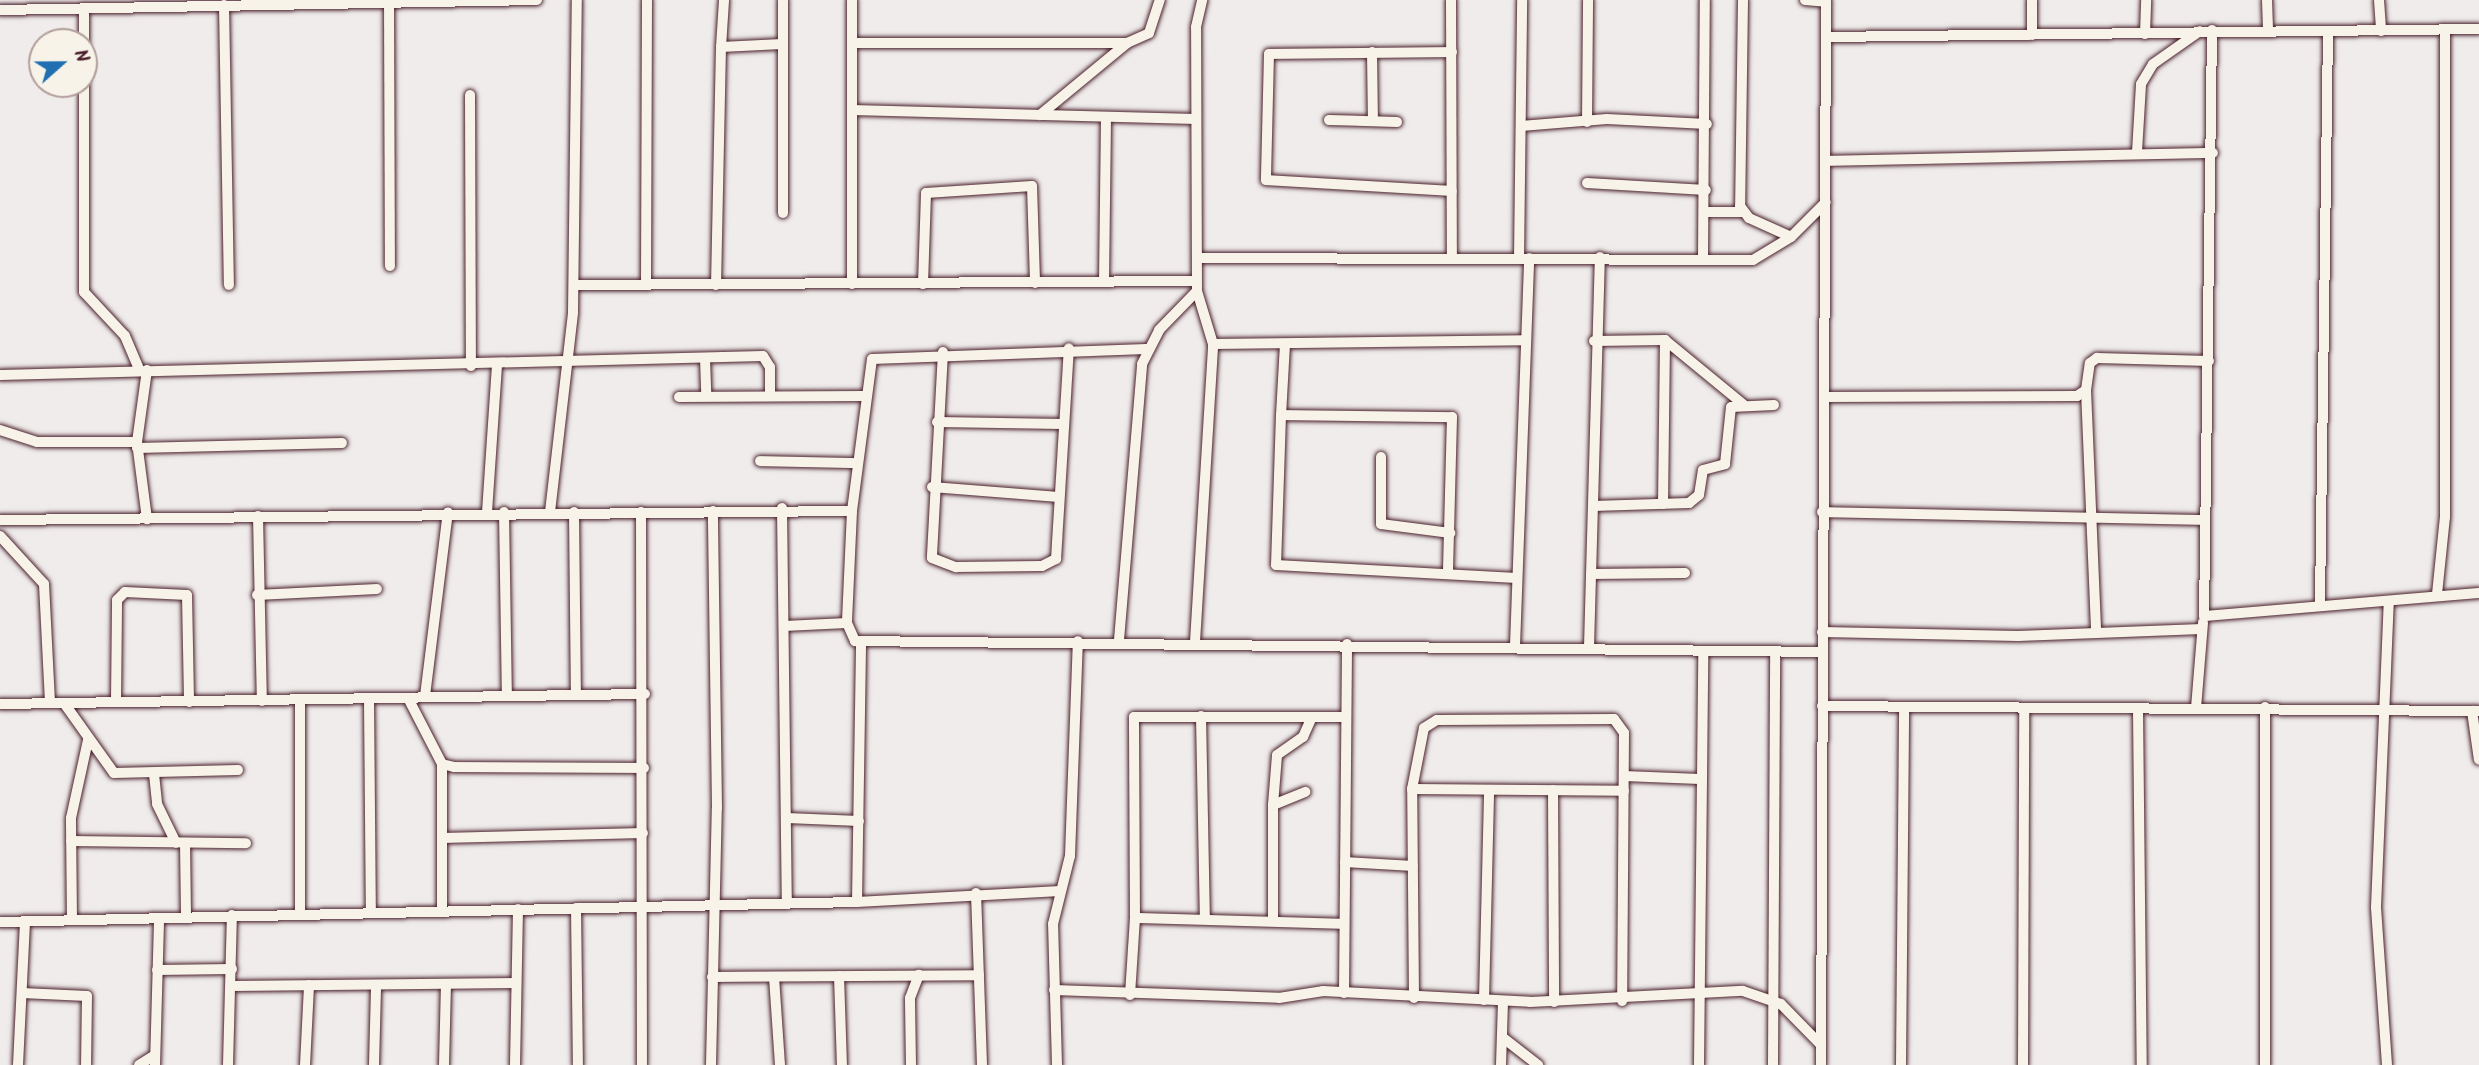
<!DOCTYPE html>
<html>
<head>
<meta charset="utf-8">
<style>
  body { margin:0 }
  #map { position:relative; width:2479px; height:1065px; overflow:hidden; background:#efeceb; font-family:Kalam,sans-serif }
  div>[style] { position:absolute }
  .roads { filter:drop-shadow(0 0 2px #4a1f2b) drop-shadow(0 0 2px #4a1f2b) }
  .minor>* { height:10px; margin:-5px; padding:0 5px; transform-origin:5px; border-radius:5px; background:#f7f3e8 }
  span { translate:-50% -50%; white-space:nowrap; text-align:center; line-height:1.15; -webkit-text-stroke:5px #f7f3e8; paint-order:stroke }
  .north { position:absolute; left:28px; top:28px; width:70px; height:70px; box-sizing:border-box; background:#f7f3e8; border:2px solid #b29e9c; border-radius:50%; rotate:69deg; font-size:19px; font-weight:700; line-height:28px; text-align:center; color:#4a1f2b }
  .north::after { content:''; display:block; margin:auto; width:24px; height:32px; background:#1f6fb2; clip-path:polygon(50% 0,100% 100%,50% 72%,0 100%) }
</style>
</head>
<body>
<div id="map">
  <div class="roads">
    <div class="minor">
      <i style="left:389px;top:0;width:266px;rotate:89.8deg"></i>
      <i style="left:783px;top:0;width:213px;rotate:90deg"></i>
      <i style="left:1451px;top:0;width:256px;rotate:89.8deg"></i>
      <i style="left:1743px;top:0;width:206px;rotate:90.8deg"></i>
      <i style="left:1740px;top:206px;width:15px;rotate:53deg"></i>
      <i style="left:1749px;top:218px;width:46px;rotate:24.3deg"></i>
      <i style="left:1805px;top:0;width:21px;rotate:5deg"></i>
      <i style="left:2032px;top:0;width:35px;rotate:90deg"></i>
      <i style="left:2267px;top:0;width:29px;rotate:88deg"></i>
      <i style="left:2379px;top:0;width:31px;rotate:86deg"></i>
      <i style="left:224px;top:5px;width:280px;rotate:89deg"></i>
      <i style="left:0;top:10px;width:537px;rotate:-1.07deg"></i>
      <i style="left:84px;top:10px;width:282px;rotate:90deg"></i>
      <i style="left:84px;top:292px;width:60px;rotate:47deg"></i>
      <i style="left:125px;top:336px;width:38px;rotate:67deg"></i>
      <i style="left:2212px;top:30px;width:586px;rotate:90.78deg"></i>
      <i style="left:2204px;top:616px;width:276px;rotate:-4.8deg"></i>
      <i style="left:2145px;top:34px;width:34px;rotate:-88deg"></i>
      <i style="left:1826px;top:37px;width:653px;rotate:-0.7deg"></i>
      <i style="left:852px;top:43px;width:275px"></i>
      <i style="left:1127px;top:43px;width:24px;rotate:-24deg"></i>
      <i style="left:1149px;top:33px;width:35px;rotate:-72deg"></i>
      <i style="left:721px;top:47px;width:47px;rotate:-86.3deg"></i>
      <i style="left:1372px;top:52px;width:69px;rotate:89.2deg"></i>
      <i style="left:1452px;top:52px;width:183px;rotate:179.4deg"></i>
      <i style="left:1269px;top:54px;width:126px;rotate:91.4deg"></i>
      <i style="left:1266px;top:180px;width:186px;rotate:3.4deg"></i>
      <i style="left:470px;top:95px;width:271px;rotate:89.8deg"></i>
      <i style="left:852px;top:110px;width:344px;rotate:1.5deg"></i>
      <i style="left:1040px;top:115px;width:113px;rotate:-39.6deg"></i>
      <i style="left:1329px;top:120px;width:68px;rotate:1.7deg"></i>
      <i style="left:1587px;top:122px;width:122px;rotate:-89.5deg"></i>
      <i style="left:1521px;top:126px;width:86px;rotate:-4.7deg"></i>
      <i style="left:1607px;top:119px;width:100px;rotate:2.9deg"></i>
      <i style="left:2137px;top:152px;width:68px;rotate:-86.6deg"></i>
      <i style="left:2141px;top:84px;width:23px;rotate:-59deg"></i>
      <i style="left:2153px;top:64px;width:57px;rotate:-35.1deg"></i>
      <i style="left:1826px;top:161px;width:387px;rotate:-1.2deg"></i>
      <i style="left:1587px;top:183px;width:119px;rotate:3.4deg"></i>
      <i style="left:1705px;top:212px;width:38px"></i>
      <i style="left:1197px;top:258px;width:556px;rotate:0.21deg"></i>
      <i style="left:1753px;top:260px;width:44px;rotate:-31.2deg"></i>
      <i style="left:1791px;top:237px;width:49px;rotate:-45deg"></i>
      <i style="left:1703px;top:258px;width:258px;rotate:-89.6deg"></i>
      <i style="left:1519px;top:259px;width:259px;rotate:-89.3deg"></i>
      <i style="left:1104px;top:282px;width:165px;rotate:-89.3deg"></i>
      <i style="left:852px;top:284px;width:284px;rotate:-90deg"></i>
      <i style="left:923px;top:284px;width:91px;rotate:-88.1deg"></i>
      <i style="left:926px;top:193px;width:106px;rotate:-3.8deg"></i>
      <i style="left:1032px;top:186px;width:97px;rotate:88.2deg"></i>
      <i style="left:574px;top:285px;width:622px;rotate:-0.37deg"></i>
      <i style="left:646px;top:285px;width:285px;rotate:-89.8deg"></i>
      <i style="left:716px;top:285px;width:238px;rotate:-88.8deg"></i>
      <i style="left:721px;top:47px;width:61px;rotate:-2.8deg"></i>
      <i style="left:1594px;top:341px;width:71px;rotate:-0.8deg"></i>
      <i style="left:1665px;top:340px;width:102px;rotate:39.4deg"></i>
      <i style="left:1213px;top:344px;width:313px;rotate:-0.7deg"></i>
      <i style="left:1285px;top:344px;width:71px;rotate:93.2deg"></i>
      <i style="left:1281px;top:415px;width:171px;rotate:0.7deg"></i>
      <i style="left:1452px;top:417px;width:157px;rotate:91.5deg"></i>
      <i style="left:1146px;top:349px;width:274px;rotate:177.9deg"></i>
      <i style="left:872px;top:359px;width:153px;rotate:97.5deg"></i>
      <i style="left:852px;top:511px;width:112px;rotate:92.6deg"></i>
      <i style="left:847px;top:623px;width:20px;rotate:66deg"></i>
      <i style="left:855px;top:641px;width:968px;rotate:0.65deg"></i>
      <i style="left:943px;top:352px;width:206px;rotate:93.1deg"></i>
      <i style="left:932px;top:558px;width:26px;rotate:21deg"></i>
      <i style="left:956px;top:567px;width:86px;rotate:-0.7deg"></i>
      <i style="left:1042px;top:566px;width:16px;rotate:-27deg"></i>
      <i style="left:1056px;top:559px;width:211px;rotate:-86.5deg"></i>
      <i style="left:705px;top:358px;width:38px;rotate:88deg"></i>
      <i style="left:147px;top:370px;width:73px;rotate:97.9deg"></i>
      <i style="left:137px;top:442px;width:78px;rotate:82.6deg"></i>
      <i style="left:0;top:375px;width:763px;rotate:-1.43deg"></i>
      <i style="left:763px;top:356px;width:13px;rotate:58deg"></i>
      <i style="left:770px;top:367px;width:28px;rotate:90deg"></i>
      <i style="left:2086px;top:390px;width:242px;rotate:87.6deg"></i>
      <i style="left:679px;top:397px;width:186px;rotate:-0.3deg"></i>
      <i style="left:1824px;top:397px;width:253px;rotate:-0.2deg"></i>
      <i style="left:2077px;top:396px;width:11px;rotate:-34deg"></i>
      <i style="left:2086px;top:390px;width:27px;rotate:-82deg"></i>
      <i style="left:2090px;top:363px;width:9px;rotate:-36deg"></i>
      <i style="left:2097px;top:358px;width:112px;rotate:1.5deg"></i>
      <i style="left:1281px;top:415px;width:150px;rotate:91.9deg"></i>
      <i style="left:1276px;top:565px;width:241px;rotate:3.1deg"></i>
      <i style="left:937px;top:422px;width:126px;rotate:0.9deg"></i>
      <i style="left:0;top:430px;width:39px;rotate:18deg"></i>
      <i style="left:37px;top:442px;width:100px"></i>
      <i style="left:137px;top:448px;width:205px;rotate:-1.4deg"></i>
      <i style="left:1381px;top:457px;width:67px;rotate:90deg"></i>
      <i style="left:1381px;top:524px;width:70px;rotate:7.4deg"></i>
      <i style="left:760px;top:461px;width:97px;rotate:1.2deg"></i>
      <i style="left:932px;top:487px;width:127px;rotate:4.5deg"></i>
      <i style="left:1663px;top:504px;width:164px;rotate:-89.3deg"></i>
      <i style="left:1593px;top:506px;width:96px;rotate:-1.8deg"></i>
      <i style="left:1689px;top:503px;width:13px;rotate:-39deg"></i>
      <i style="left:1699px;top:495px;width:25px;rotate:-81deg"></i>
      <i style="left:1703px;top:470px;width:23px;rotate:-15deg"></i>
      <i style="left:1725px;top:464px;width:57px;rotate:-84deg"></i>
      <i style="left:1731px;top:407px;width:43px;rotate:-2.7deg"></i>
      <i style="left:782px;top:508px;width:396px;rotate:89.3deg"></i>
      <i style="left:487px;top:512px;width:147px;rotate:-86.1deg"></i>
      <i style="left:504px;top:512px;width:184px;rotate:89.1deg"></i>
      <i style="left:550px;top:512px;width:201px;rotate:-83.4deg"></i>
      <i style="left:573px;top:312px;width:312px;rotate:-89.3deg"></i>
      <i style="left:574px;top:512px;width:183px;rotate:89.4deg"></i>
      <i style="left:641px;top:512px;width:553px;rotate:89.9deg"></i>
      <i style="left:1822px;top:512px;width:383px;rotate:1.2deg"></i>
      <i style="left:258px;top:516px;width:185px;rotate:88.8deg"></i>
      <i style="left:0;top:520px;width:852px;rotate:-0.61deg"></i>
      <i style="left:0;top:536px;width:65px;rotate:47.5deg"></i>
      <i style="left:44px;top:584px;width:119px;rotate:87.1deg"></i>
      <i style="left:1591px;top:574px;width:94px;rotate:-0.6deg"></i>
      <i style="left:2437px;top:594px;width:77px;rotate:-84.1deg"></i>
      <i style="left:2445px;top:517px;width:487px;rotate:-90deg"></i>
      <i style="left:257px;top:595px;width:120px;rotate:-2.9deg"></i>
      <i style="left:2320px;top:603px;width:571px;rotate:-89.2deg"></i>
      <i style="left:784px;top:626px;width:63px;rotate:-2.7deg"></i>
      <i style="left:1822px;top:632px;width:196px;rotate:1.2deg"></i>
      <i style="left:2018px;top:636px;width:184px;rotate:-2.2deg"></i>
      <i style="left:1119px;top:640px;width:277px;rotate:-85.2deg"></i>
      <i style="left:1142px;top:364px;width:38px;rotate:-63deg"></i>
      <i style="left:1159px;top:330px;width:54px;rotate:-45.7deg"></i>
      <i style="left:1195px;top:642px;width:299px;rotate:-86.5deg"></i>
      <i style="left:1213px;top:344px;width:55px;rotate:-106.8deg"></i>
      <i style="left:1197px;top:291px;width:264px;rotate:-90.2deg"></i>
      <i style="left:1196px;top:27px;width:28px;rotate:-77deg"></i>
      <i style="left:1515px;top:646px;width:388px;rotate:-87.9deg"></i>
      <i style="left:1589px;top:647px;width:390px;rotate:-88.4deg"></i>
      <i style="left:425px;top:696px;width:185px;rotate:-82.9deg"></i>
      <i style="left:408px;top:698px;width:74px;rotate:62.7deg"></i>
      <i style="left:442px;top:764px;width:12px;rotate:14deg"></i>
      <i style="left:454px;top:767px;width:190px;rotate:0.3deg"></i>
      <i style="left:369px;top:699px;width:214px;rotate:89.5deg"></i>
      <i style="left:116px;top:702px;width:102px;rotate:-89.4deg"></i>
      <i style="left:117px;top:600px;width:11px;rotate:-45deg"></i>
      <i style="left:125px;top:592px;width:62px;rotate:2.8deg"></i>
      <i style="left:187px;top:595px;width:107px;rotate:88.9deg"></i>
      <i style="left:64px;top:703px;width:86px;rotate:54.5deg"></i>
      <i style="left:114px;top:773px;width:124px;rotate:-1.4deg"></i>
      <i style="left:0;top:704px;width:645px;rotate:-0.89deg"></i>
      <i style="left:1822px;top:706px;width:657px;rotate:0.44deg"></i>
      <i style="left:2196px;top:708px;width:86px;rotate:-85.3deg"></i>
      <i style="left:2138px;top:709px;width:356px;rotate:89.4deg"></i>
      <i style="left:2472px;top:711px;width:49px;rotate:81.9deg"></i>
      <i style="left:1201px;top:716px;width:203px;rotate:88.9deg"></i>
      <i style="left:442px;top:764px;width:147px;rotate:90deg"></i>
      <i style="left:154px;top:774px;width:30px;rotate:84deg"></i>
      <i style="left:157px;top:804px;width:43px;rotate:64deg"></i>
      <i style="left:1624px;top:776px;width:76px;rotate:2.3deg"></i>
      <i style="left:1412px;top:789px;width:212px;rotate:0.5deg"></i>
      <i style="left:1553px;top:790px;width:212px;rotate:89.7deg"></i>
      <i style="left:1273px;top:805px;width:50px;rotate:-85.4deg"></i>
      <i style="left:1277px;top:755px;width:32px;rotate:-35deg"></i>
      <i style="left:1303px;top:737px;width:22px;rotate:-66deg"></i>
      <i style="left:787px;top:818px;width:72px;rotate:2.4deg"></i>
      <i style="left:442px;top:838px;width:201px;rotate:-1.4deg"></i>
      <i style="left:71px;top:841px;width:175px;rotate:0.7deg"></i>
      <i style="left:185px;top:843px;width:74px;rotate:89.2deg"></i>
      <i style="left:1345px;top:862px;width:68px;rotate:3.4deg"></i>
      <i style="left:976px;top:893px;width:172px;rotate:88deg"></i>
      <i style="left:857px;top:902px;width:257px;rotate:-89.1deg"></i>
      <i style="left:576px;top:908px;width:157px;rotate:89.3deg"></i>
      <i style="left:300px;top:914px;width:214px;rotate:-90deg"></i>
      <i style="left:1135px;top:918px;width:201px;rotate:-90.3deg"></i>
      <i style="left:1134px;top:717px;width:211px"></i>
      <i style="left:72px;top:920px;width:102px;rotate:-90.6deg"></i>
      <i style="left:71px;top:818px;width:80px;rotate:-77.7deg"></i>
      <i style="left:1273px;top:921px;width:116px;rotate:-90deg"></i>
      <i style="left:1273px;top:805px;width:35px;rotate:-22deg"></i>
      <i style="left:0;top:922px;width:857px;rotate:-1.34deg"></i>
      <i style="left:857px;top:902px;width:203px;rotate:-3.1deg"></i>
      <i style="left:157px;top:970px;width:75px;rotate:-0.8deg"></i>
      <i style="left:839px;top:976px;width:89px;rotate:88.1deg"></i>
      <i style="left:712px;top:977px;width:267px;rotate:-0.4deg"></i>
      <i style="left:774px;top:977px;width:88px;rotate:86.1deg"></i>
      <i style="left:232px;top:986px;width:284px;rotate:-0.6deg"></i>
      <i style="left:1054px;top:990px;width:225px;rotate:2deg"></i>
      <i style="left:1279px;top:998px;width:45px;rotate:-9deg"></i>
      <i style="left:1323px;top:991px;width:207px;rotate:3deg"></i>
      <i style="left:1530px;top:1002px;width:213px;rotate:-3deg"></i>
      <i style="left:1743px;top:991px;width:40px;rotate:18.9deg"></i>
      <i style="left:1781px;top:1004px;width:57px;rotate:45.7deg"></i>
      <i style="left:22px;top:993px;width:65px;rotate:2.6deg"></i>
      <i style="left:87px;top:996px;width:69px;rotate:90.8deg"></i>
      <i style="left:1344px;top:993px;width:349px;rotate:-89.5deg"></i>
      <i style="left:1130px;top:995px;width:77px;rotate:-86.3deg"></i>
      <i style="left:1135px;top:918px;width:209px;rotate:1.6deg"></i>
      <i style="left:1414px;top:998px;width:209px;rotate:-90.5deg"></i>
      <i style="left:1412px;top:789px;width:62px;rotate:-78.9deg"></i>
      <i style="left:1424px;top:728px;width:15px;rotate:-32deg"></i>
      <i style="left:1437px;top:720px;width:177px;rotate:-0.3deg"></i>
      <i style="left:1614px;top:719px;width:17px;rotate:54deg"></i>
      <i style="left:1624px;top:733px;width:268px;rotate:90.4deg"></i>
      <i style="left:1484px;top:1000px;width:210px;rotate:-88.6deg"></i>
      <i style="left:1502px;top:1037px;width:46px;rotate:37.9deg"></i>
      <i style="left:18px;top:1065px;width:144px;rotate:-87.2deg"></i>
      <i style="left:139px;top:1065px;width:19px;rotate:-32deg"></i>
      <i style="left:155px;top:1065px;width:147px;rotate:-88.4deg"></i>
      <i style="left:228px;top:1065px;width:150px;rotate:-88.5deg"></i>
      <i style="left:305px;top:1065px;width:80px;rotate:-87.1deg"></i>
      <i style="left:374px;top:1065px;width:79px;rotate:-88.5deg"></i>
      <i style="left:444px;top:1065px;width:81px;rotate:-88.6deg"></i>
      <i style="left:515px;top:1065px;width:156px;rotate:-88.9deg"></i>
      <i style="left:711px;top:1065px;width:257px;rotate:-88.7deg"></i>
      <i style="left:717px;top:808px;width:297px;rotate:-90.8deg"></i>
      <i style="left:911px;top:1065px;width:67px;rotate:-90.9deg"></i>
      <i style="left:910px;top:998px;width:25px;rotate:-69deg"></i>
      <i style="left:1057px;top:1065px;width:141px;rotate:-91.6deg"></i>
      <i style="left:1053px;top:924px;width:70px;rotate:-76deg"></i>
      <i style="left:1070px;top:856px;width:215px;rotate:-87.9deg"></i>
      <i style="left:1501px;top:1065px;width:64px;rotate:-88.2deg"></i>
      <i style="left:1699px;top:1065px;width:414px;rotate:-89.4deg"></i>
      <i style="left:1773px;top:1065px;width:412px;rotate:-89.7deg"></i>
      <i style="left:1821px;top:1065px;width:1065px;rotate:-89.73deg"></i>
      <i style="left:1901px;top:1065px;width:357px;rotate:-89.5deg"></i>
      <i style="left:2023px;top:1065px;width:354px;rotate:-89.8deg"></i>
      <i style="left:2265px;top:1065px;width:358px;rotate:-90deg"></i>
      <i style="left:2387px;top:1065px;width:158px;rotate:-94deg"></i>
      <i style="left:2376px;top:907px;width:306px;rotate:-87.6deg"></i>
    </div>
  </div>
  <div class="north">N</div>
</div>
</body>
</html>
